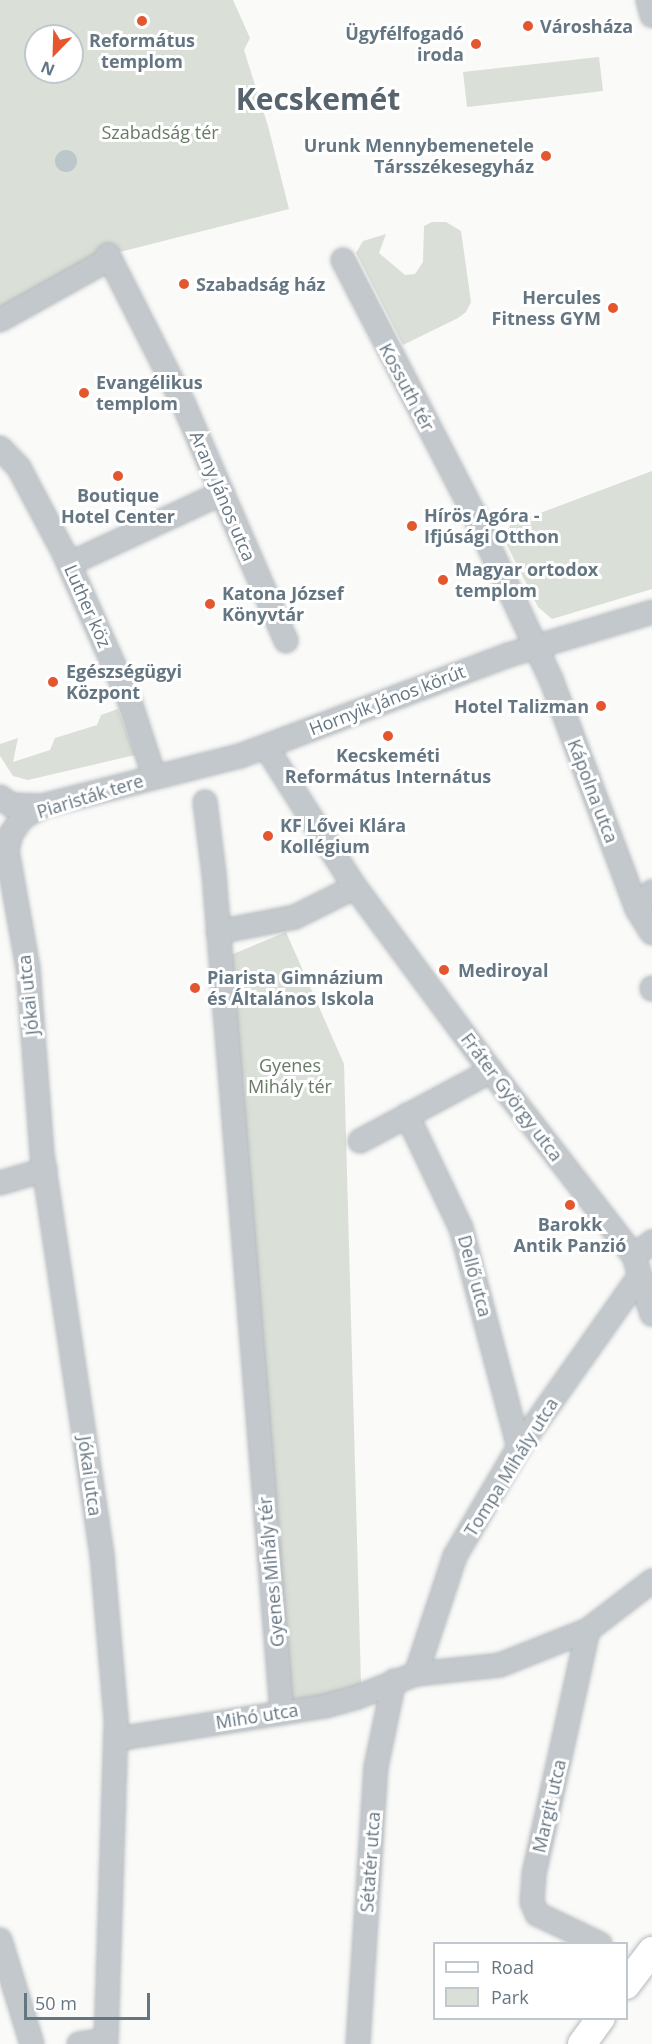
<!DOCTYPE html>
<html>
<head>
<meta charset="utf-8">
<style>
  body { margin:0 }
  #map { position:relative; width:652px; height:2044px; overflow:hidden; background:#fafaf8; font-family:"Open Sans",sans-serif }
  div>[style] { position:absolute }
  .green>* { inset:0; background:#dadfd7 }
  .water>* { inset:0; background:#bbc7cb }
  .round { border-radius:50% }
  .roads { filter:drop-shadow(0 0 2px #b5babe) drop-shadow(0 0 2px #b5babe) }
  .minor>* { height:22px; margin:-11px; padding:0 11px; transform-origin:11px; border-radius:11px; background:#c3c8cc }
  .major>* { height:28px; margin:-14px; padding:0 14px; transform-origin:14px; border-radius:14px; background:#fff }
  .dots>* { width:16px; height:16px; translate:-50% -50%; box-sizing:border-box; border:3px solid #fff; border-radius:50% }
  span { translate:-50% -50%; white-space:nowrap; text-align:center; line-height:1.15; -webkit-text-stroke:6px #fff; paint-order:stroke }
  .poi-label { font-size:18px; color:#657683; font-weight:700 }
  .left { translate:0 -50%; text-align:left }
  .right { translate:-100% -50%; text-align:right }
  .park-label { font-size:18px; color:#687a64 }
  .street-label { font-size:18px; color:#657683 }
  .town-label { font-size:30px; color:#57646e; font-weight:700 }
  .legend { position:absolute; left:433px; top:1942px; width:195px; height:78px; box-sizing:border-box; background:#fff; border:2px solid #c1c8cd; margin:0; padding:8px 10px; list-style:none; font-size:18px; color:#657683 }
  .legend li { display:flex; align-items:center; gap:12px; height:30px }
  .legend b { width:30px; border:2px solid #c1c8cd }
  .north { position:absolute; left:24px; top:24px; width:60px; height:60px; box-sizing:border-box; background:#fff; border:2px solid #c1c8cd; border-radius:50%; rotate:203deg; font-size:16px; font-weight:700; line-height:24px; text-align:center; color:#657683 }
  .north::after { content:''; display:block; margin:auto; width:21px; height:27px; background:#e4572e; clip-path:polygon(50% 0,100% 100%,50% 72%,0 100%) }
  .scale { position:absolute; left:24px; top:1993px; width:126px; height:27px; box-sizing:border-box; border:3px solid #657683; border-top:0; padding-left:8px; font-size:18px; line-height:21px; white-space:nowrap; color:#657683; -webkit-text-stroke:4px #fff; paint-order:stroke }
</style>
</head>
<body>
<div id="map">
  <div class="green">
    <i style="clip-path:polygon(evenodd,0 0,233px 0,250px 38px,244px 50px,268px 126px,289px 209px,108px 255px,0 320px,0 0,36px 36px,72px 36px,72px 72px,36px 72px,36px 36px)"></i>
    <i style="clip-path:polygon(599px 57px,603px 91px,467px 107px,463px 72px)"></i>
    <i style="clip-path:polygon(432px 222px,446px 222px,461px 231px,471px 302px,466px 312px,458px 318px,403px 345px,356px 253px,363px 241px,386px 234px,379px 253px,405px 275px,415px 274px,423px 262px,424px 226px)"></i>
    <i style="clip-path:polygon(652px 471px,652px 589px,552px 619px,538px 607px,503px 537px,511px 524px)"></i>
    <i style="clip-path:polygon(118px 709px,135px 755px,28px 780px,13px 776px,0 756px,0 744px,18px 738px,13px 762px,50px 750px,55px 738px,97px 725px,101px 715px)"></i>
    <i style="clip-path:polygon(286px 932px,344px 1064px,361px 1685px,286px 1706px,226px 957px)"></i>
  </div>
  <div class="water">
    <i class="round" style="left:55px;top:150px;width:22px;height:22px"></i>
  </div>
  <div class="roads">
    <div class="minor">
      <i style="left:648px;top:0;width:16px;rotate:75deg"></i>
      <i style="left:343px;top:260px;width:284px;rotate:62.7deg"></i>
      <i style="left:473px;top:512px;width:184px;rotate:65deg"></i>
      <i style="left:551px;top:679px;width:246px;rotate:69.5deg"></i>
      <i style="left:637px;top:909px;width:28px;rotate:58deg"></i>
      <i style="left:0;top:320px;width:117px;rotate:-29.2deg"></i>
      <i style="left:102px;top:263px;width:10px;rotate:-53deg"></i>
      <i style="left:108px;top:255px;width:168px;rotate:63.1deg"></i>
      <i style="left:184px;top:405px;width:257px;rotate:66.6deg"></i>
      <i style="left:0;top:448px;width:28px;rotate:46deg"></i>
      <i style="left:19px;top:468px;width:94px;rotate:62.1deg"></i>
      <i style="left:63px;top:551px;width:162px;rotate:66deg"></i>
      <i style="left:129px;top:699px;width:81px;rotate:72deg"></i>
      <i style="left:69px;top:564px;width:169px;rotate:-24.9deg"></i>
      <i style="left:266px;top:747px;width:166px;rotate:57.6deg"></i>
      <i style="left:355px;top:887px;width:229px;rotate:53.5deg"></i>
      <i style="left:491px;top:1071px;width:234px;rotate:52.3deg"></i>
      <i style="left:634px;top:1256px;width:61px;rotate:72.8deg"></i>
      <i style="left:0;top:797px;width:14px;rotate:36deg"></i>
      <i style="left:11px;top:805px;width:31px;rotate:2deg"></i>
      <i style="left:205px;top:802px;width:73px;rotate:82.9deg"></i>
      <i style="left:214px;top:874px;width:840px;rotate:85.36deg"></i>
      <i style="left:637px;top:909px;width:23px;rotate:-49deg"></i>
      <i style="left:218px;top:932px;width:78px;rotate:-11deg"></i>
      <i style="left:295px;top:917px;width:67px;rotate:-26.6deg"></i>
      <i style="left:652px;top:988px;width:1px;rotate:90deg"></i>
      <i style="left:407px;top:1115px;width:125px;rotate:64.5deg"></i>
      <i style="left:461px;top:1228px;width:227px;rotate:75.2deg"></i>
      <i style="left:360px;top:1141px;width:149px;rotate:-28.1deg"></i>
      <i style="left:0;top:1183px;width:47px;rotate:-16.1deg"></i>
      <i style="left:634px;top:1256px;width:23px;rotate:-38deg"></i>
      <i style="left:588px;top:1630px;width:250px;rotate:102.5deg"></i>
      <i style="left:534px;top:1874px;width:28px;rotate:94deg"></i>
      <i style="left:532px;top:1902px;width:13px;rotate:67deg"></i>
      <i style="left:537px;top:1914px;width:70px;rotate:25.5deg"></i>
      <i style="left:416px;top:1674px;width:124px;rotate:-71.7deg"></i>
      <i style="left:455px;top:1556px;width:126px;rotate:-59.6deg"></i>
      <i style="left:519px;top:1447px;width:208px;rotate:-54.8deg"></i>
      <i style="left:117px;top:1739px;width:211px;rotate:-9deg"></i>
      <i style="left:325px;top:1706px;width:31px;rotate:-15deg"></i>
      <i style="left:355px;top:1698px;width:66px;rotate:-21.5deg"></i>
      <i style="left:416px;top:1674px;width:84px;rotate:-6.1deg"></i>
      <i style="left:500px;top:1665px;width:95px;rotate:-21.7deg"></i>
      <i style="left:588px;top:1630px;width:81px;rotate:-37.4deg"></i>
      <i style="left:0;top:1940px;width:109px;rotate:72.9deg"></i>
      <i style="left:79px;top:2044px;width:27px;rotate:-8deg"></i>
      <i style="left:106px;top:2044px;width:326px;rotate:-88.2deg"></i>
      <i style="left:116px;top:1718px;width:164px;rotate:-94.9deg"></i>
      <i style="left:102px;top:1555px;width:405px;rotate:-98.5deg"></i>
      <i style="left:42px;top:1154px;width:187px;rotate:-94.3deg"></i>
      <i style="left:28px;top:968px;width:120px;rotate:-100.1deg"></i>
      <i style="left:7px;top:850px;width:16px;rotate:-76deg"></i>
      <i style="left:11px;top:834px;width:19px;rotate:-55deg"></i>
      <i style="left:22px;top:818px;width:23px;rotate:-31deg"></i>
      <i style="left:42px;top:806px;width:204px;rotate:-14.2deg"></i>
      <i style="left:240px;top:756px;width:287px;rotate:-20.6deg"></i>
      <i style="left:509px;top:655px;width:149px;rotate:-16.7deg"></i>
      <i style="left:358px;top:2044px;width:278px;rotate:-86.3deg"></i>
      <i style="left:376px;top:1767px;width:88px;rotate:-78.2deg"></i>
    </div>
    <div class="major">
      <i style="left:626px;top:1985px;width:43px;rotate:-52.6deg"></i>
      <i style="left:582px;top:2044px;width:32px;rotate:-54deg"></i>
    </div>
  </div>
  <div class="dots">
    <i style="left:142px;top:21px;background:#e4572e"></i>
    <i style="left:528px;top:26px;background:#e4572e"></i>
    <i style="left:476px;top:44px;background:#e4572e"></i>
    <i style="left:546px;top:156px;background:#e4572e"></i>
    <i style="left:184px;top:284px;background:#e4572e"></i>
    <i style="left:613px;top:308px;background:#e4572e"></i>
    <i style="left:84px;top:393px;background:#e4572e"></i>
    <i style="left:118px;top:476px;background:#e4572e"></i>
    <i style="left:412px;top:526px;background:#e4572e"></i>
    <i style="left:443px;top:580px;background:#e4572e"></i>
    <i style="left:210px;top:604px;background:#e4572e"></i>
    <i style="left:53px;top:682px;background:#e4572e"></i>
    <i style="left:601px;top:706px;background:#e4572e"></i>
    <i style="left:388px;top:736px;background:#e4572e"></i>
    <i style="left:268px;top:836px;background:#e4572e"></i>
    <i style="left:444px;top:970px;background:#e4572e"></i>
    <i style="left:195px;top:988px;background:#e4572e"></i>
    <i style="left:570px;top:1205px;background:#e4572e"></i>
  </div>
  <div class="poi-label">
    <span class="left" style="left:540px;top:26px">Városháza</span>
    <span class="right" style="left:464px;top:44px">Ügyfélfogadó<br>iroda</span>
    <span style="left:142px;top:51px">Református<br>templom</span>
    <span class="right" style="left:534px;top:156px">Urunk Mennybemenetele<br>Társszékesegyház</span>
    <span class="left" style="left:196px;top:284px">Szabadság ház</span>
    <span class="right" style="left:601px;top:308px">Hercules<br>Fitness GYM</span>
    <span class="left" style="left:96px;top:393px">Evangélikus<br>templom</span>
    <span style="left:118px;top:506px">Boutique<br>Hotel Center</span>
    <span class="left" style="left:424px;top:526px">Hírös Agóra -<br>Ifjúsági Otthon</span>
    <span class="left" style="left:455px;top:580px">Magyar ortodox<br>templom</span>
    <span class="left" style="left:222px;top:604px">Katona József<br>Könyvtár</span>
    <span class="left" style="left:66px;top:682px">Egészségügyi<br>Központ</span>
    <span class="right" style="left:589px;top:706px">Hotel Talizman</span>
    <span style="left:388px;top:766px">Kecskeméti<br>Református Internátus</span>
    <span class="left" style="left:280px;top:836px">KF Lővei Klára<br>Kollégium</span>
    <span class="left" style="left:458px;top:970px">Mediroyal</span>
    <span class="left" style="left:207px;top:988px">Piarista Gimnázium<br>és Általános Iskola</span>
    <span style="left:570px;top:1235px">Barokk<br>Antik Panzió</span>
  </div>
  <div class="park-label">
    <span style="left:160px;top:132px">Szabadság tér</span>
    <span style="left:290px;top:1076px">Gyenes<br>Mihály tér</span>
  </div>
  <div class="street-label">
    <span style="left:407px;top:387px;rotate:62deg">Kossuth tér</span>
    <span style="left:223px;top:496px;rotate:67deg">Arany János utca</span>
    <span style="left:88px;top:606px;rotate:66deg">Luther köz</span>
    <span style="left:387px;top:700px;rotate:-21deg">Hornyik János körút</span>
    <span style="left:593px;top:791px;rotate:69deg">Kápolna utca</span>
    <span style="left:90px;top:796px;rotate:-17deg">Piaristák tere</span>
    <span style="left:28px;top:995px;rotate:-96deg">Jókai utca</span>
    <span style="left:512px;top:1097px;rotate:53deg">Fráter György utca</span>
    <span style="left:475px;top:1276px;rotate:75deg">Dellő utca</span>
    <span style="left:511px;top:1467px;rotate:-58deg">Tompa Mihály utca</span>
    <span style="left:90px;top:1476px;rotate:82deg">Jókai utca</span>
    <span style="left:271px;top:1572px;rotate:-95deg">Gyenes Mihály tér</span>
    <span style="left:257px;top:1716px;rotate:-9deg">Mihó utca</span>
    <span style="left:549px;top:1806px;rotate:-77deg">Margit utca</span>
    <span style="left:370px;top:1862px;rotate:-86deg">Sétatér utca</span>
  </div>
  <div class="town-label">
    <span style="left:318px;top:99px">Kecskemét</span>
  </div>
  <ul class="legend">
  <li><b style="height:8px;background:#fff"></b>Road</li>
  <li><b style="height:16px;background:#dadfd7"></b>Park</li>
  </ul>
  <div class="north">N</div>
  <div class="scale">50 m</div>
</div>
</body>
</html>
